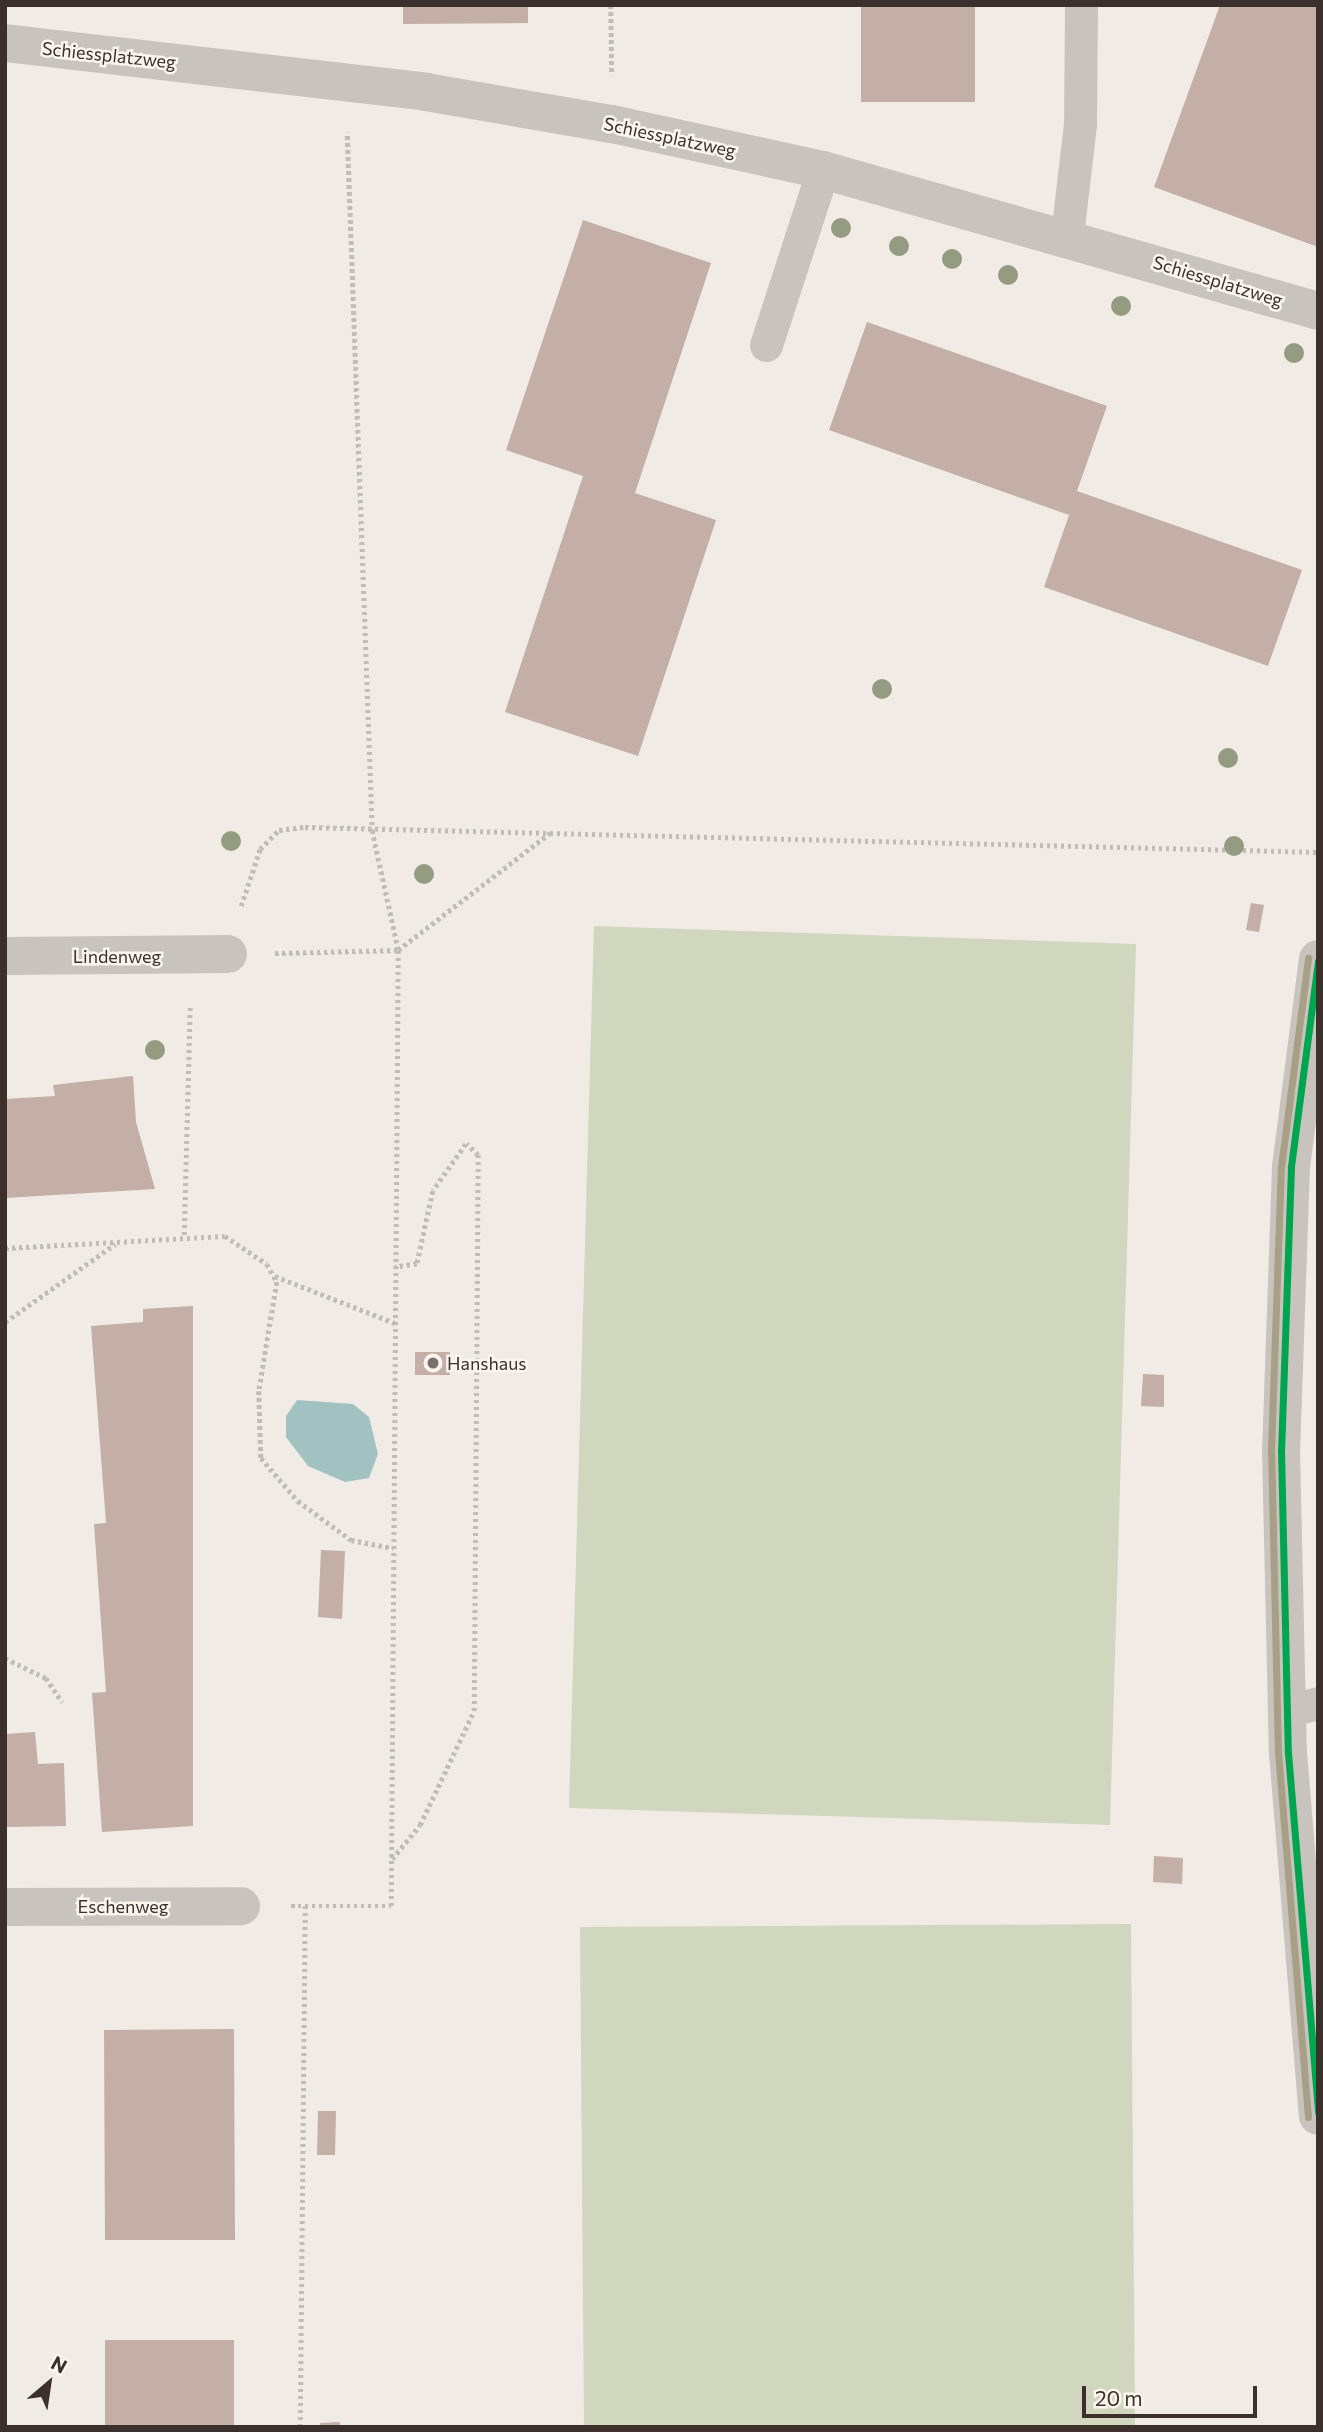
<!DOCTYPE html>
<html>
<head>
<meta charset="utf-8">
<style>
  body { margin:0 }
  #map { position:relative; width:1323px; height:2432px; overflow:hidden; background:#f0ebe5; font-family:Commissioner,sans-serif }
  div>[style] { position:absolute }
  .green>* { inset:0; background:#d1d6bf }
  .water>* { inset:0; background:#a1c2c1 }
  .building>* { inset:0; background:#c3afa7 }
  .path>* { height:4.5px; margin-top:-2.25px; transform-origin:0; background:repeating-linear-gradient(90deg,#c2bbb6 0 3.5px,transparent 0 7px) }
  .service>* { height:33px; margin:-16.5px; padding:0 16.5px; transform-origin:16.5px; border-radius:16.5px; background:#c9c3be }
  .minor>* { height:38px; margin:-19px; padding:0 19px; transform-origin:19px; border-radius:19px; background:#c9c3be }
  .bus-1>* { height:7px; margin:-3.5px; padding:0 3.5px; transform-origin:3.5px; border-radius:3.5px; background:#00a54f }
  .bus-2>* { height:7px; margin:-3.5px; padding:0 3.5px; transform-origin:3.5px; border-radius:3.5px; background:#a79f86 }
  .trees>* { width:20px; height:20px; margin:-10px; border-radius:50%; background:#959b80 }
  .dots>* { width:19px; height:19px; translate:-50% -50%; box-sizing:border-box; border:4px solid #fbf5ee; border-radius:50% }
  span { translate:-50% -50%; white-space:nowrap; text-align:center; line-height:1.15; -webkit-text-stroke:5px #fbf5ee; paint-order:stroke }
  .street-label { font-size:18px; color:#3b302b }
  .poi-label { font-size:18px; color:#3b302b }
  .left { translate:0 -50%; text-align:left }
  .frame { position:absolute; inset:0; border:7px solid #3b302b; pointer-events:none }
  .north { position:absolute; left:14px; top:2348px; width:70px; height:70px; -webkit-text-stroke:5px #fbf5ee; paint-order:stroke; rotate:29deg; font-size:19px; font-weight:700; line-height:28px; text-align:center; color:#3b302b }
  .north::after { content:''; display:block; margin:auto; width:24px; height:32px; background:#3b302b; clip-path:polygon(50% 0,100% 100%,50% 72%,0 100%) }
  .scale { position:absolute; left:1082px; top:2386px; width:175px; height:32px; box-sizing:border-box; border:4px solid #3b302b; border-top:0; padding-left:9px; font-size:21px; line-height:24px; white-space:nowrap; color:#3b302b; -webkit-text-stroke:5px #fbf5ee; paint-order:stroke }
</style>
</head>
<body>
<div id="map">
  <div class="green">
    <i style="clip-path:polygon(594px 926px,1136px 944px,1110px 1825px,569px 1808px)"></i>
    <i style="clip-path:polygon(1131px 1924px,1135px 2427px,584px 2427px,580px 1927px)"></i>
  </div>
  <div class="water">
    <i style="clip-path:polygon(297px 1400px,353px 1404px,369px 1417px,378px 1454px,369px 1478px,345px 1482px,308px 1466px,286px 1437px,286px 1416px)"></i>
  </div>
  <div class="building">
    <i style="clip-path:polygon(403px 5px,528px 5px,528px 23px,403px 24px)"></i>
    <i style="clip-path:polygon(861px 5px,975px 5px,975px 102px,861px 102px)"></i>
    <i style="clip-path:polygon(1220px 5px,1318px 5px,1318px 247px,1154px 187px)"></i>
    <i style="clip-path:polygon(583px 220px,711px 263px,635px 493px,716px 520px,638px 756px,505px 712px,583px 476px,506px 450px)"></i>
    <i style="clip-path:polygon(867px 322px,1107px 406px,1077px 491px,1302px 570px,1268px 666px,1044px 587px,1069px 515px,829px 430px)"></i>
    <i style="clip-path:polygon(1251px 903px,1264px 905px,1259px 932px,1246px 930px)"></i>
    <i style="clip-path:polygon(133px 1076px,136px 1122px,155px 1189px,5px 1198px,5px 1099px,55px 1096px,53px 1085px)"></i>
    <i style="clip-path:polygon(193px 1306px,193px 1826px,102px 1832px,92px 1693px,106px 1692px,94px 1524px,106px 1523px,91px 1326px,143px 1322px,143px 1309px)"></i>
    <i style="clip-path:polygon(415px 1352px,450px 1352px,450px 1375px,415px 1375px)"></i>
    <i style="clip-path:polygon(1143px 1374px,1164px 1375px,1164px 1407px,1141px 1406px)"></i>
    <i style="clip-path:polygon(321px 1550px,345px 1551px,342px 1619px,318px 1617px)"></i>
    <i style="clip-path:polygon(35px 1732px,38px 1764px,64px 1763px,66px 1826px,5px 1827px,5px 1734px)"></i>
    <i style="clip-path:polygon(1154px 1856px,1183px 1858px,1182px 1884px,1153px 1882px)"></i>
    <i style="clip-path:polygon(234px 2029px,235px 2240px,105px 2240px,104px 2030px)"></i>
    <i style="clip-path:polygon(318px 2111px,336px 2111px,335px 2155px,317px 2155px)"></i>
    <i style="clip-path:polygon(105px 2340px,234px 2340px,234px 2427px,105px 2427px)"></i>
    <i style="clip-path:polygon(340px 2422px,340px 2427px,320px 2427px,320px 2423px)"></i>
  </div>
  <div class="path">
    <i style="left:611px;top:5px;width:70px;rotate:89.2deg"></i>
    <i style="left:241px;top:906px;width:60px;rotate:-71.6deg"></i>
    <i style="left:260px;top:849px;width:27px;rotate:-45deg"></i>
    <i style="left:279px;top:830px;width:26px;rotate:-7deg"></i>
    <i style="left:305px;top:827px;width:1013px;rotate:1.41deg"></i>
    <i style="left:275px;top:953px;width:123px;rotate:-1.4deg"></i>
    <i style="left:398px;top:950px;width:192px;rotate:-37.6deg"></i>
    <i style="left:184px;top:1235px;width:230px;rotate:-88.5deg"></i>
    <i style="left:5px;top:1248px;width:220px;rotate:-3.1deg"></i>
    <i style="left:225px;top:1236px;width:50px;rotate:33.7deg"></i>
    <i style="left:267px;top:1264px;width:21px;rotate:61deg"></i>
    <i style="left:277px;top:1282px;width:110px;rotate:99.4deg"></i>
    <i style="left:259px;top:1391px;width:67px;rotate:88.3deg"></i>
    <i style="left:261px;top:1458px;width:57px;rotate:49.3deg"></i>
    <i style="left:298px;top:1501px;width:66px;rotate:36.3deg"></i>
    <i style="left:351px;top:1540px;width:43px;rotate:10.8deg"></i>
    <i style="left:275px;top:1276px;width:129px;rotate:21.4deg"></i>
    <i style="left:5px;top:1322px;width:135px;rotate:-35.3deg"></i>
    <i style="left:5px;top:1658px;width:46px;rotate:26deg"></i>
    <i style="left:46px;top:1678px;width:29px;rotate:56deg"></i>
    <i style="left:392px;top:1859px;width:44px;rotate:-50.5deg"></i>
    <i style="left:420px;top:1825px;width:126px;rotate:-64.7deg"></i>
    <i style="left:474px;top:1711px;width:556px;rotate:-89.59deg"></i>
    <i style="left:478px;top:1155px;width:16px;rotate:-137deg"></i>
    <i style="left:466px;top:1144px;width:57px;rotate:125.1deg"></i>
    <i style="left:433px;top:1191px;width:75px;rotate:102.4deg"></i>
    <i style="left:417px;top:1264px;width:22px;rotate:172deg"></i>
    <i style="left:291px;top:1906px;width:100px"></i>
    <i style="left:391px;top:1906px;width:956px;rotate:-89.58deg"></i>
    <i style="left:398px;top:950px;width:121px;rotate:-102.4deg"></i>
    <i style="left:372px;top:832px;width:700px;rotate:-92.05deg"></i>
    <i style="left:300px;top:2427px;width:521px;rotate:-89.45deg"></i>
  </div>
  <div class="service">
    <i style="left:1067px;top:235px;width:112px;rotate:-83.3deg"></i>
    <i style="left:1080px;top:124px;width:119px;rotate:-89.5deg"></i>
    <i style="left:766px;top:345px;width:184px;rotate:-72deg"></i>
    <i style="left:1286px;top:1711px;width:33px;rotate:-14deg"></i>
  </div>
  <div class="minor">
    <i style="left:5px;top:43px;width:424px;rotate:6.6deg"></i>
    <i style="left:426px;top:92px;width:189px;rotate:9.8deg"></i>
    <i style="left:612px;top:124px;width:216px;rotate:12.3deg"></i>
    <i style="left:823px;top:170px;width:515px;rotate:15.9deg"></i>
    <i style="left:5px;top:956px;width:223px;rotate:-0.5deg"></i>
    <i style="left:1318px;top:959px;width:210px;rotate:97.4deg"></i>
    <i style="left:1291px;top:1167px;width:283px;rotate:92deg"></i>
    <i style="left:1281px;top:1450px;width:303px;rotate:88.7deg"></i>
    <i style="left:1288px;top:1753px;width:364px;rotate:85.3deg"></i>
    <i style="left:5px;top:1907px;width:236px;rotate:-0.2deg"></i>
  </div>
  <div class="bus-1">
    <i style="left:1318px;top:961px;width:208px;rotate:97.5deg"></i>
    <i style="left:1291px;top:1167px;width:283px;rotate:92deg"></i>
    <i style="left:1281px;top:1450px;width:303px;rotate:88.7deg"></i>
    <i style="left:1288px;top:1753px;width:361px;rotate:85.2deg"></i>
  </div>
  <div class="bus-2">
    <i style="left:1308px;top:2117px;width:364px;rotate:-94.7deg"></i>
    <i style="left:1278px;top:1754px;width:304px;rotate:-91.3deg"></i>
    <i style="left:1271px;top:1450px;width:283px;rotate:-88deg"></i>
    <i style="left:1281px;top:1167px;width:211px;rotate:-82.6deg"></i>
  </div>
  <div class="trees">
    <i style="left:841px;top:228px"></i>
    <i style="left:899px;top:246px"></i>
    <i style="left:952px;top:259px"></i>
    <i style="left:1008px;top:275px"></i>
    <i style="left:1121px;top:306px"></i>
    <i style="left:1294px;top:353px"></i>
    <i style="left:882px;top:689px"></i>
    <i style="left:1228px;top:758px"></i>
    <i style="left:231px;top:841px"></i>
    <i style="left:1234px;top:846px"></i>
    <i style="left:424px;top:874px"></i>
    <i style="left:155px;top:1050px"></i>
  </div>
  <div class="dots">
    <i style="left:433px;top:1363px;background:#7a716c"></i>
  </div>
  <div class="street-label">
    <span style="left:109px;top:55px;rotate:6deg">Schiessplatzweg</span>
    <span style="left:670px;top:137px;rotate:12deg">Schiessplatzweg</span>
    <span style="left:1218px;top:281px;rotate:17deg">Schiessplatzweg</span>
    <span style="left:117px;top:956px">Lindenweg</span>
    <span style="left:123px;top:1906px">Eschenweg</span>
  </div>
  <div class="poi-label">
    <span class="left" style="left:447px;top:1363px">Hanshaus</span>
  </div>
  <div class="frame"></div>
  <div class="north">N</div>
  <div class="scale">20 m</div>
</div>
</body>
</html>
